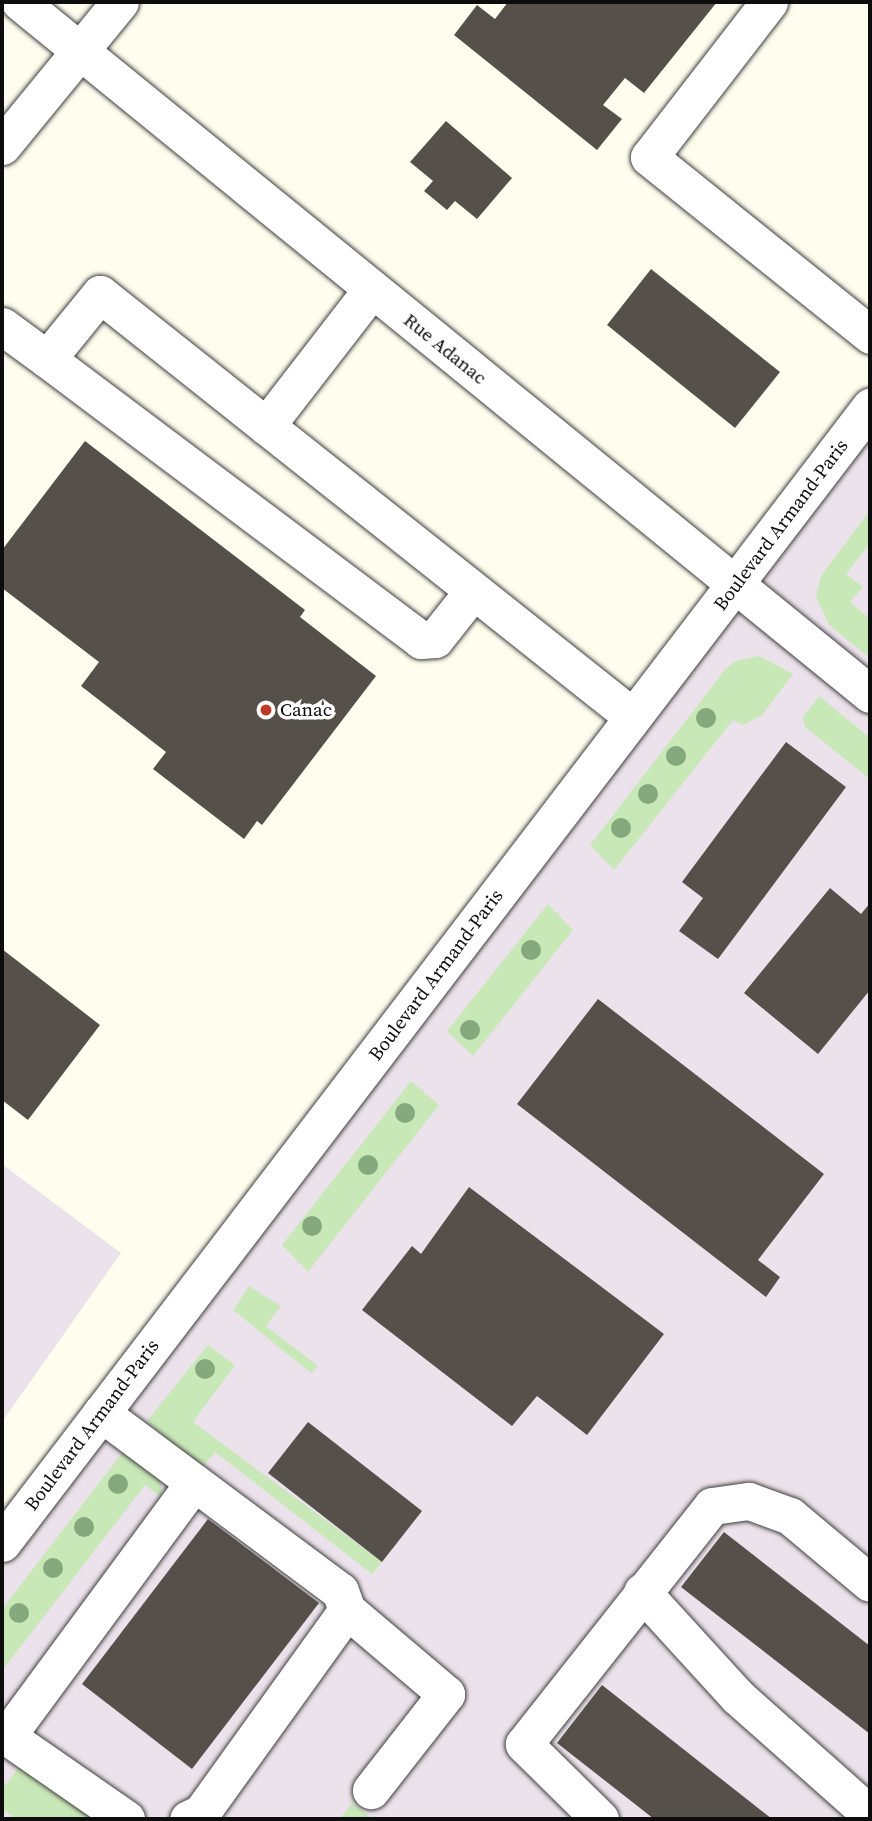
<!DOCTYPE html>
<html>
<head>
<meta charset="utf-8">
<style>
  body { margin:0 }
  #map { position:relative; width:872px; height:1821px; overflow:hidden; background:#fffeee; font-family:"Source Serif 4",serif }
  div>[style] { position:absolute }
  .industrial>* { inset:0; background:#ece2eb }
  .green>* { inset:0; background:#c8e8b8 }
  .building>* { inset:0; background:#56504a }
  .roads { filter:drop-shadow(0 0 2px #404040) drop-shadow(0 0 2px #404040) }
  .minor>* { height:37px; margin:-18.5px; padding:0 18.5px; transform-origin:18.5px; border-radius:18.5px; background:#fff }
  .trees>* { width:20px; height:20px; margin:-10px; border-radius:50%; background:#85a97c }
  .dots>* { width:19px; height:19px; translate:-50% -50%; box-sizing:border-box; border:4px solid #fff; border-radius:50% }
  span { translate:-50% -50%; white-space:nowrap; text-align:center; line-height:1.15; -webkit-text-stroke:7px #fff; paint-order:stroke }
  .street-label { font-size:19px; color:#0d0d0d }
  .poi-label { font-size:19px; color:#0d0d0d }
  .left { translate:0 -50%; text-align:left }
  .frame { position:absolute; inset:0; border:4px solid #0d0d0d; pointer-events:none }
</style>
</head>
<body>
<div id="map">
  <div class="industrial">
    <i style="clip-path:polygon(870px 407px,870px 1819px,2px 1819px,2px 1544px)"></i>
    <i style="clip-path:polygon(2px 1164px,121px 1253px,2px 1422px)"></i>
  </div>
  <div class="green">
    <i style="clip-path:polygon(870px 510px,870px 543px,846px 574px,863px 587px,850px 602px,870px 619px,870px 658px,829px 625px,816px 597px,821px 576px)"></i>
    <i style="clip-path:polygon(759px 656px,793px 674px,762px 715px,743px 725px,733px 720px,614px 870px,590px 845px,724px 671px,735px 661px)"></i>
    <i style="clip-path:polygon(819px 696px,870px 738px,870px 779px,805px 727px,803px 717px)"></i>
    <i style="clip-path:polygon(548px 904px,573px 930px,473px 1056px,447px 1031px)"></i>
    <i style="clip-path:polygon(411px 1081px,439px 1105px,308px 1272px,282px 1245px)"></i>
    <i style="clip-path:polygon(249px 1286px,281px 1306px,266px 1326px,318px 1366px,311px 1373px,233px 1310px)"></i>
    <i style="clip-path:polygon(208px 1345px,235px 1365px,193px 1422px,382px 1562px,372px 1574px,215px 1452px,201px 1469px,147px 1421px)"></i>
    <i style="clip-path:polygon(126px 1448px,159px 1474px,163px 1498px,145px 1485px,2px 1671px,2px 1609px)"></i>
    <i style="clip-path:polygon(20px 1765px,94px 1819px,16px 1819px,2px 1808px,2px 1781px,7px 1784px)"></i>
    <i style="clip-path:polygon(352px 1803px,373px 1819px,340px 1819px)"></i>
  </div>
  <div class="building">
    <i style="clip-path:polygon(508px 2px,717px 2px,644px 93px,625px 78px,603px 105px,622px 119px,597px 150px,454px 35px,477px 5px,495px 19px)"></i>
    <i style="clip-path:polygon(446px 121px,512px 178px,477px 219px,455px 201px,447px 210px,424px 191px,433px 181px,410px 162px)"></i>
    <i style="clip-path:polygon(651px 269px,780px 372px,735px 428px,607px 325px)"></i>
    <i style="clip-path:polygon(85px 441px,305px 610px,300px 617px,376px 676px,262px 825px,257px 821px,244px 839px,153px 769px,166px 752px,81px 686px,99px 662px,2px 588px,2px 550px)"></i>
    <i style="clip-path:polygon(786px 742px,846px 787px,718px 959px,679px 931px,703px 898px,682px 882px)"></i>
    <i style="clip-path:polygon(830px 888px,861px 914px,870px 903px,870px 990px,818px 1054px,744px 993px)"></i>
    <i style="clip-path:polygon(2px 949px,100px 1025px,28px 1120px,2px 1100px)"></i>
    <i style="clip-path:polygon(598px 999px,824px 1174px,758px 1260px,780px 1277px,766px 1297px,517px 1104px)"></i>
    <i style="clip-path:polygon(469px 1187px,664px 1334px,587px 1435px,537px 1396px,512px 1426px,362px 1310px,412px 1246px,421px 1254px)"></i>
    <i style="clip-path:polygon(308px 1422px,422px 1511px,382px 1562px,268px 1473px)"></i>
    <i style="clip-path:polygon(208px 1519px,319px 1603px,192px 1769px,82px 1684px)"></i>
    <i style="clip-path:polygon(724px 1532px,870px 1646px,870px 1734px,681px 1587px)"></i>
    <i style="clip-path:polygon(602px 1685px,772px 1819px,654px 1819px,557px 1743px)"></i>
  </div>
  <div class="roads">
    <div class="minor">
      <i style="left:20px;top:2px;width:1096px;rotate:39.15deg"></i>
      <i style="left:769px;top:2px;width:196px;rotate:127.7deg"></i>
      <i style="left:649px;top:157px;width:284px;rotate:38.8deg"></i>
      <i style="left:2px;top:146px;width:186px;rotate:-50.7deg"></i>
      <i style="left:2px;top:326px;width:56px;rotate:36.3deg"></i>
      <i style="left:47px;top:359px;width:84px;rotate:-50.8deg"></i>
      <i style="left:100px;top:294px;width:680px;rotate:38.44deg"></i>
      <i style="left:47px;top:359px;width:468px;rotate:36.9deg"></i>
      <i style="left:421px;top:640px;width:14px;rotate:-4deg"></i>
      <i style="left:435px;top:639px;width:61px;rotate:-51.6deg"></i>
      <i style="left:266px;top:426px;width:173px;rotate:-52.3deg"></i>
      <i style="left:101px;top:1413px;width:298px;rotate:36.7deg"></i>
      <i style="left:340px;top:1591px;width:20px;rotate:70deg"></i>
      <i style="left:347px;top:1610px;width:250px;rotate:125.7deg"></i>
      <i style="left:201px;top:1813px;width:14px;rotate:155deg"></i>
      <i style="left:2px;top:1543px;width:1430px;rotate:-52.62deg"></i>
      <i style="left:642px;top:1592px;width:142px;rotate:47.6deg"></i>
      <i style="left:738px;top:1697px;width:176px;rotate:41.6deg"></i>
      <i style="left:347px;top:1610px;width:130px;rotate:40.3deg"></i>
      <i style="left:446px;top:1694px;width:122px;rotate:128deg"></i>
      <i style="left:2px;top:1733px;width:151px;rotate:34.7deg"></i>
      <i style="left:7px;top:1736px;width:315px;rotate:-53.6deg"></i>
      <i style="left:600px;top:1819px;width:107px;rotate:-135.4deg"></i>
      <i style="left:524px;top:1744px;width:303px;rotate:-51.7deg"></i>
      <i style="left:712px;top:1506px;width:37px;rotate:-8deg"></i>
      <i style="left:749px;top:1501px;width:44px;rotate:20.1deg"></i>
      <i style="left:790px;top:1516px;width:104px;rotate:39.9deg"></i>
    </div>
  </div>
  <div class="trees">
    <i style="left:706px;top:718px"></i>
    <i style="left:676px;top:756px"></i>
    <i style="left:648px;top:794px"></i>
    <i style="left:621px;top:828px"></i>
    <i style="left:531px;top:950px"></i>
    <i style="left:470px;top:1030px"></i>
    <i style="left:405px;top:1113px"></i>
    <i style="left:368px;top:1165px"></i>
    <i style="left:312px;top:1226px"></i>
    <i style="left:205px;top:1369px"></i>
    <i style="left:118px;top:1484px"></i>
    <i style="left:84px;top:1527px"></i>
    <i style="left:53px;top:1568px"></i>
    <i style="left:19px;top:1613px"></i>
  </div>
  <div class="dots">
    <i style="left:266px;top:710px;background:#ba3c28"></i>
  </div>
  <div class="street-label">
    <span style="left:445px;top:349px;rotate:39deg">Rue Adanac</span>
    <span style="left:781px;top:525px;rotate:-53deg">Boulevard Armand-Paris</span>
    <span style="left:436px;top:975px;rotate:-53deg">Boulevard Armand-Paris</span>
    <span style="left:92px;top:1425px;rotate:-53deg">Boulevard Armand-Paris</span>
  </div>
  <div class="poi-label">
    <span class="left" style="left:280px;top:710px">Canac</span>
  </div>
  <div class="frame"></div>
</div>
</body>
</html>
